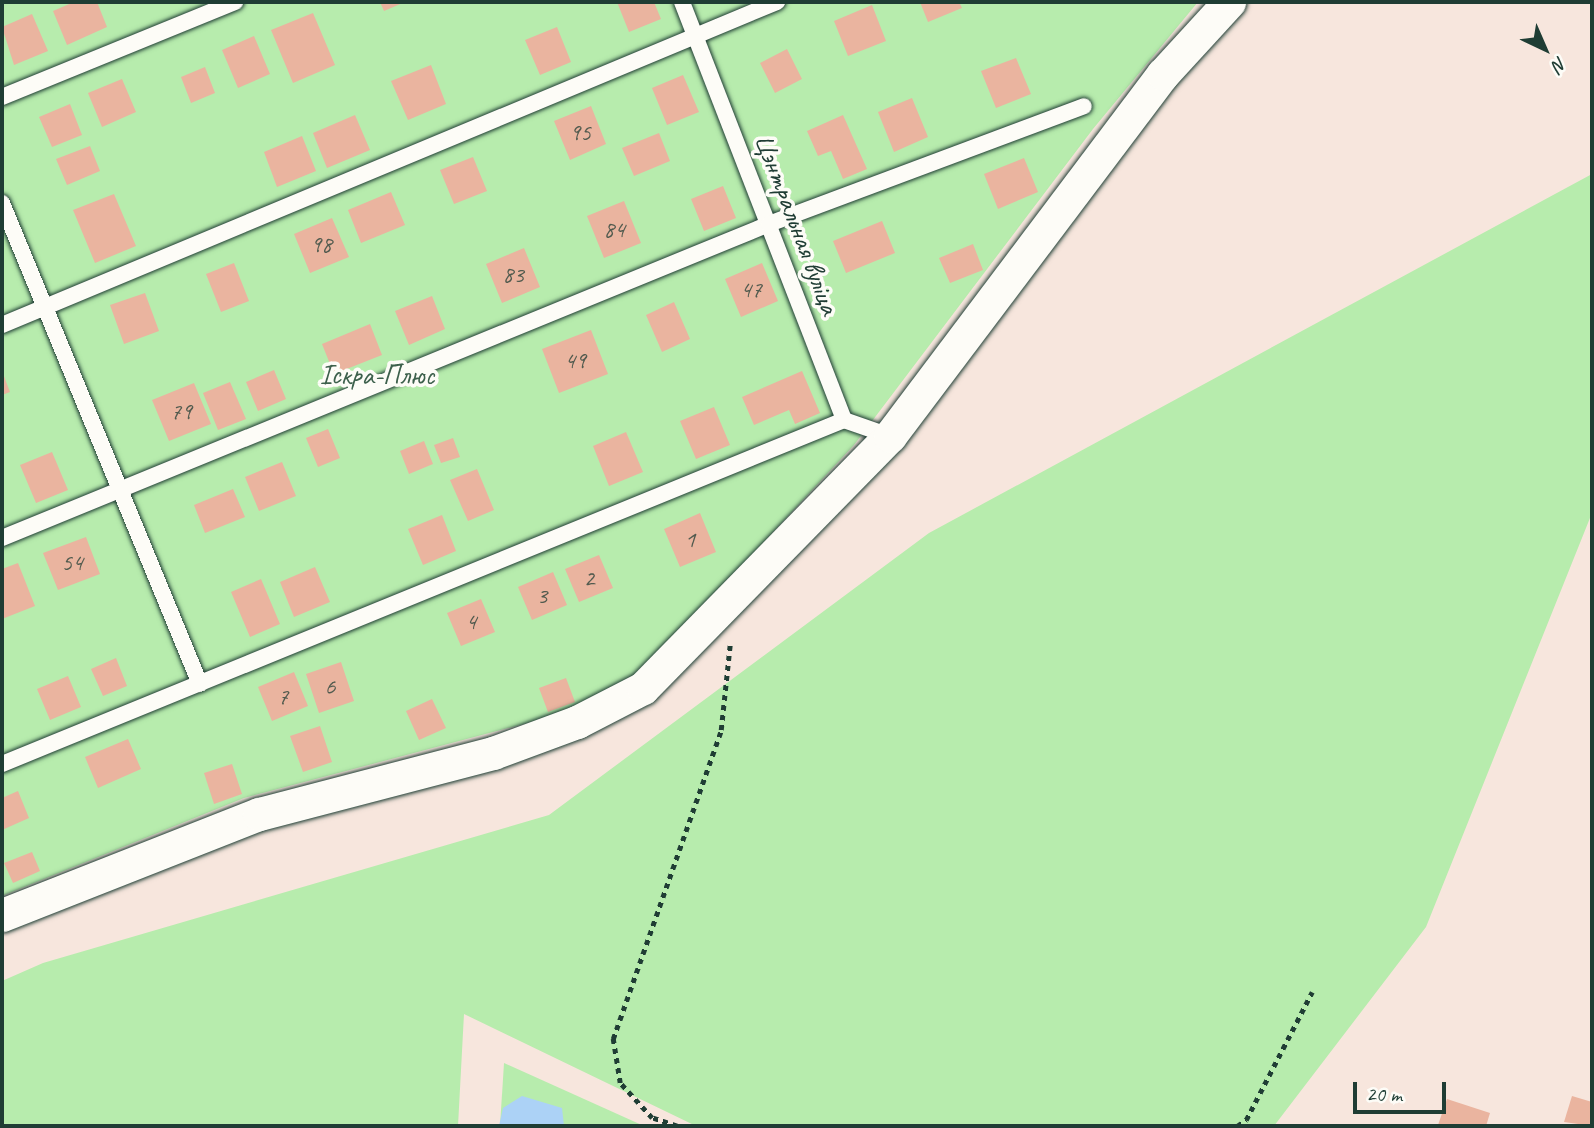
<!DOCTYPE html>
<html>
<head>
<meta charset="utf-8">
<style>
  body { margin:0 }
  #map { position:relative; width:1594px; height:1128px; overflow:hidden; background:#f7e6dd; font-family:Caveat,sans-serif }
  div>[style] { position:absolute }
  .green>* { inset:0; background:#b7ecad }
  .water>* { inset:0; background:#acd2f6 }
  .building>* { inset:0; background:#eab49f }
  .path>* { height:4.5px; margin-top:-2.25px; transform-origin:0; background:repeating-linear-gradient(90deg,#1f3d34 0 5px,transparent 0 10px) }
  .roads { filter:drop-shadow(0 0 2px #1f3d34) drop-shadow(0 0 2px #1f3d34) }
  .service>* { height:16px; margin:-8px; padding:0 8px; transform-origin:8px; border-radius:8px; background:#fdfcf7 }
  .minor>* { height:33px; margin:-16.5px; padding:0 16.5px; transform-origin:16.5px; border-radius:16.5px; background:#fdfcf7 }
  span { translate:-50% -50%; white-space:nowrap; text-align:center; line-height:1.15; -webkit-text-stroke:7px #fdfcf7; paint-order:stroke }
  .number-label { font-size:24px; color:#525b4f }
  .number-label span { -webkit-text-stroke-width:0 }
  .street-label { font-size:28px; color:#1f3d34 }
  .park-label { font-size:28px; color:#3d604c }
  .frame { position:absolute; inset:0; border:4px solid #1f3d34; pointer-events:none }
  .north { position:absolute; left:1510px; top:14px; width:70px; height:70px; -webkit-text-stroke:5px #fdfcf7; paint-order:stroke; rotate:136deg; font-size:19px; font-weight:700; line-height:28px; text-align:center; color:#1f3d34 }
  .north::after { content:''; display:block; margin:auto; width:24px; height:32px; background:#1f3d34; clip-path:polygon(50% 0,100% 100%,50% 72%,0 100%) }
  .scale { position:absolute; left:1353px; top:1082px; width:93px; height:32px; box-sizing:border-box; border:4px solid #1f3d34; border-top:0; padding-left:9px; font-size:21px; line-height:24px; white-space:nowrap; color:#1f3d34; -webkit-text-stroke:5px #fdfcf7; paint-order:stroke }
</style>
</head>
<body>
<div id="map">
  <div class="green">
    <i style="clip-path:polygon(2px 2px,1198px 2px,1093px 129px,854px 445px,646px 669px,607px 694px,535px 721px,244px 798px,2px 896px)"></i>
    <i style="clip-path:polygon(1592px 174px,1592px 513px,1426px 927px,1274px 1126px,696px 1126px,464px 1014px,458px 1126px,2px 1126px,2px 981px,43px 963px,549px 815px,929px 533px)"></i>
    <i style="clip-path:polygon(504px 1063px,644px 1126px,500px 1126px)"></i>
  </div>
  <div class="water">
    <i style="clip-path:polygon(522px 1096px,562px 1108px,564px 1126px,499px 1126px,503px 1108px)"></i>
  </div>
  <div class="building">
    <i style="clip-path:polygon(74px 2px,97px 2px,107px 27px,67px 45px,53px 11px)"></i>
    <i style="clip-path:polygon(380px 2px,405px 2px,384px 11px)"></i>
    <i style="clip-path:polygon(617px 2px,654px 2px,661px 19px,629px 32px)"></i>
    <i style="clip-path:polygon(920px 2px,959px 2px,962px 8px,928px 22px)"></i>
    <i style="clip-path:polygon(872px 5px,886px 41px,848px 56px,834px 21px)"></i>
    <i style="clip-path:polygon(313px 13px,335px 65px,293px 83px,271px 30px)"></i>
    <i style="clip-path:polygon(32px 14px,48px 51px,14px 65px,2px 27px)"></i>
    <i style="clip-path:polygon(557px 27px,571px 62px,540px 75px,525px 40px)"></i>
    <i style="clip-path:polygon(254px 36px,270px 74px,238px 88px,222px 50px)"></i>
    <i style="clip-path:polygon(787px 49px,802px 79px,775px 93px,760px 63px)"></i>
    <i style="clip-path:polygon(1016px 58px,1031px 94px,996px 108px,981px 71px)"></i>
    <i style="clip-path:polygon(431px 65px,446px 104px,408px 120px,391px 81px)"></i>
    <i style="clip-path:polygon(205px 67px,215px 93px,191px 103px,181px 77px)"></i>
    <i style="clip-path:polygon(683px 75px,699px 112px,667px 125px,652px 88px)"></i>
    <i style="clip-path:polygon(122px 79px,136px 112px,102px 127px,88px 93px)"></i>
    <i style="clip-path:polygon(912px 98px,928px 137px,894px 152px,878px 112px)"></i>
    <i style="clip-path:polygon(70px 104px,82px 135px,52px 147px,39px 117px)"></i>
    <i style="clip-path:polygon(591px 106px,606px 144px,570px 160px,554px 121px)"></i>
    <i style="clip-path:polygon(355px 115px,370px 150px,327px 168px,313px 133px)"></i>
    <i style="clip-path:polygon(843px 115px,867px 169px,843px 179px,831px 151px,818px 156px,807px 131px)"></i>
    <i style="clip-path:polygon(659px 133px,670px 161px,634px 176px,622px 148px)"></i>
    <i style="clip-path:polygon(302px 136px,316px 171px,277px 187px,264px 152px)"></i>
    <i style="clip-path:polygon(90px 146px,100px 171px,67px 185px,56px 159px)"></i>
    <i style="clip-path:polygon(473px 157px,487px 191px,454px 204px,440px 170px)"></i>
    <i style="clip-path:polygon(1024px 158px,1038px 192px,998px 209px,984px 174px)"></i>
    <i style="clip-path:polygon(723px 186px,736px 218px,704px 231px,691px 199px)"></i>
    <i style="clip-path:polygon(391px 192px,405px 225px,361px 243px,348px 210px)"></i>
    <i style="clip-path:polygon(114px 194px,136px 246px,95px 263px,73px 210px)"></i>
    <i style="clip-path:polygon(624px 201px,641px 243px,604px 258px,587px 216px)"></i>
    <i style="clip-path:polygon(332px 218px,349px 257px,310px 273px,294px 234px)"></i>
    <i style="clip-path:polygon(882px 221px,895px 253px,846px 273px,833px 241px)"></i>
    <i style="clip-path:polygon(973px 244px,983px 270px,950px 283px,939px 258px)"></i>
    <i style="clip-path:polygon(524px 248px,540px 287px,502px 303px,486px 264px)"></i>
    <i style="clip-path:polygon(234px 263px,249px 301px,221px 312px,206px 274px)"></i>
    <i style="clip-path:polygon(762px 263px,778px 301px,741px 317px,725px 279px)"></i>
    <i style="clip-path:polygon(145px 293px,159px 331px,124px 344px,110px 305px)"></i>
    <i style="clip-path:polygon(432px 296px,445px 329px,409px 345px,395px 311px)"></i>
    <i style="clip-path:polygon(674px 302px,690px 339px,662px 352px,646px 315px)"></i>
    <i style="clip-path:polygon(370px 324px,382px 355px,334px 374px,322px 344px)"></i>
    <i style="clip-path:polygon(591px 330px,608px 374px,559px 393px,542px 349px)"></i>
    <i style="clip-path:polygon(274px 370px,286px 399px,258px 411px,246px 382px)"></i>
    <i style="clip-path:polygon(2px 371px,10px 392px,2px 395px)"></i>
    <i style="clip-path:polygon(802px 371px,820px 413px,795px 424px,789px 410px,754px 425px,742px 397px)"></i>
    <i style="clip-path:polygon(230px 382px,246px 419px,218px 430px,203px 393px)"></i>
    <i style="clip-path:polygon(194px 383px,211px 424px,169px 441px,152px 400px)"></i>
    <i style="clip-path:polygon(714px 407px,730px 445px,696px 459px,680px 421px)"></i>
    <i style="clip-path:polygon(328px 429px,340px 458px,318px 467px,306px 438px)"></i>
    <i style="clip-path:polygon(626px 432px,643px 472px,609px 486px,593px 446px)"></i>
    <i style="clip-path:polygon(453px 438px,460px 457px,441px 463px,434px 445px)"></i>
    <i style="clip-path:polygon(424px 441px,433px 464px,409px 474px,400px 451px)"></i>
    <i style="clip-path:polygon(52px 452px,68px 490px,36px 503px,20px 465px)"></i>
    <i style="clip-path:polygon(282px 462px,296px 496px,259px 511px,245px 477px)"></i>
    <i style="clip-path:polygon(477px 469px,494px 510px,468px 521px,450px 480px)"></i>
    <i style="clip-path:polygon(233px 489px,245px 517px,205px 533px,194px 505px)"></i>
    <i style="clip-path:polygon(700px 513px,716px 552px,680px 567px,664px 529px)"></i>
    <i style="clip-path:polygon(442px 515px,456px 551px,423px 565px,408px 529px)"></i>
    <i style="clip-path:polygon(86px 537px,100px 574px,58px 590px,43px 553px)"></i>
    <i style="clip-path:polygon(599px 555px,613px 588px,579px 602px,565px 569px)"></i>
    <i style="clip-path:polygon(18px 563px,35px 606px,2px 619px,2px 569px)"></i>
    <i style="clip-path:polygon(315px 567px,330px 602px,294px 617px,280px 582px)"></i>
    <i style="clip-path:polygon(553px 572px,567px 605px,532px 620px,518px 587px)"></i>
    <i style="clip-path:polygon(261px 579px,280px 624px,250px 637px,231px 592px)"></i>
    <i style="clip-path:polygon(481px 599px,495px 632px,461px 646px,447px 613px)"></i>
    <i style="clip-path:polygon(116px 658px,127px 686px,103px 696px,91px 669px)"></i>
    <i style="clip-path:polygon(341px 662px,354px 701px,319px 713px,306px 674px)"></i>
    <i style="clip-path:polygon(294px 672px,308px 706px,272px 721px,258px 687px)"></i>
    <i style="clip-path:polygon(68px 676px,81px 707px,50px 720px,37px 689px)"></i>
    <i style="clip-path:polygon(566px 678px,575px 702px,548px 712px,539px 688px)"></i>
    <i style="clip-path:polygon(432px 699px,446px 728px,419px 740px,406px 711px)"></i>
    <i style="clip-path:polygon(320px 726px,332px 762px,303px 772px,290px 736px)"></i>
    <i style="clip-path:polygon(128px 739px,141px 769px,98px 788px,85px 757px)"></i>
    <i style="clip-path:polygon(232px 764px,242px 794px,214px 804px,204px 773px)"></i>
    <i style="clip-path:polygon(18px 791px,29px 818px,2px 830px,2px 798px)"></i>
    <i style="clip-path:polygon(32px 852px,40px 871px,13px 883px,4px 863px)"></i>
    <i style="clip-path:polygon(1572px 1096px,1592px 1102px,1592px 1126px,1564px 1122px)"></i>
    <i style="clip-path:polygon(1447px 1099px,1490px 1113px,1486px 1126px,1438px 1125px)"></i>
  </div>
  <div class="path">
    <i style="left:677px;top:1126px;width:26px;rotate:-162deg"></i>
    <i style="left:652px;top:1118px;width:47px;rotate:-132.4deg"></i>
    <i style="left:620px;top:1083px;width:45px;rotate:-99deg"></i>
    <i style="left:613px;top:1039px;width:327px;rotate:-70.7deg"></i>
    <i style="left:721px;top:730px;width:85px;rotate:-84deg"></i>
    <i style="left:1237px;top:1126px;width:11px;rotate:-34deg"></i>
    <i style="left:1246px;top:1120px;width:144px;rotate:-62.7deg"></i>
  </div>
  <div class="roads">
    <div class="service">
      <i style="left:682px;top:2px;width:448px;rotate:68.8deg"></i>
      <i style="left:844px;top:420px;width:49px;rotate:19.2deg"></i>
      <i style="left:2px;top:97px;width:252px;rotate:-22.2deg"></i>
      <i style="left:2px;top:203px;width:520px;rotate:67.63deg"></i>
      <i style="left:2px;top:325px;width:840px;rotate:-22.63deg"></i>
      <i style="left:2px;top:538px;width:829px;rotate:-22.26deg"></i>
      <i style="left:769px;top:224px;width:336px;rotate:-20.5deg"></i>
      <i style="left:2px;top:764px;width:910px;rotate:-22.22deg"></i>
    </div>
    <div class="minor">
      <i style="left:2px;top:915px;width:276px;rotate:-21.5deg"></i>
      <i style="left:259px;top:814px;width:242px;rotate:-14.6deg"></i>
      <i style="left:493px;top:753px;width:90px;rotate:-20.3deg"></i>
      <i style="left:577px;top:722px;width:74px;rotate:-27.3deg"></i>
      <i style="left:643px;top:688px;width:353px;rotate:-45.6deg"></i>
      <i style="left:890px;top:436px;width:453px;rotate:-53deg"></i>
      <i style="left:1163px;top:74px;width:98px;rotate:-47.5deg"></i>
    </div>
  </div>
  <div class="number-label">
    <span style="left:580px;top:133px">95</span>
    <span style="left:614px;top:230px">84</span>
    <span style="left:321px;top:245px">98</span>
    <span style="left:513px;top:275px">83</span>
    <span style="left:751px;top:290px">47</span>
    <span style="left:575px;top:361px">49</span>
    <span style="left:181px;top:412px">79</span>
    <span style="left:690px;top:540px">1</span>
    <span style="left:72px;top:563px">54</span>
    <span style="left:589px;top:579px">2</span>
    <span style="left:542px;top:596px">3</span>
    <span style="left:471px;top:622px">4</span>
    <span style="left:330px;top:687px">6</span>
    <span style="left:283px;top:697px">7</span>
  </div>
  <div class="street-label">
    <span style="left:797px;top:224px;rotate:69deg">Цэнтральная вуліца</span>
  </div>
  <div class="park-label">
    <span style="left:377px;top:375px">Іскра-Плюс</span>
  </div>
  <div class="frame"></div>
  <div class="north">N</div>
  <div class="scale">20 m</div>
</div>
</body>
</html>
